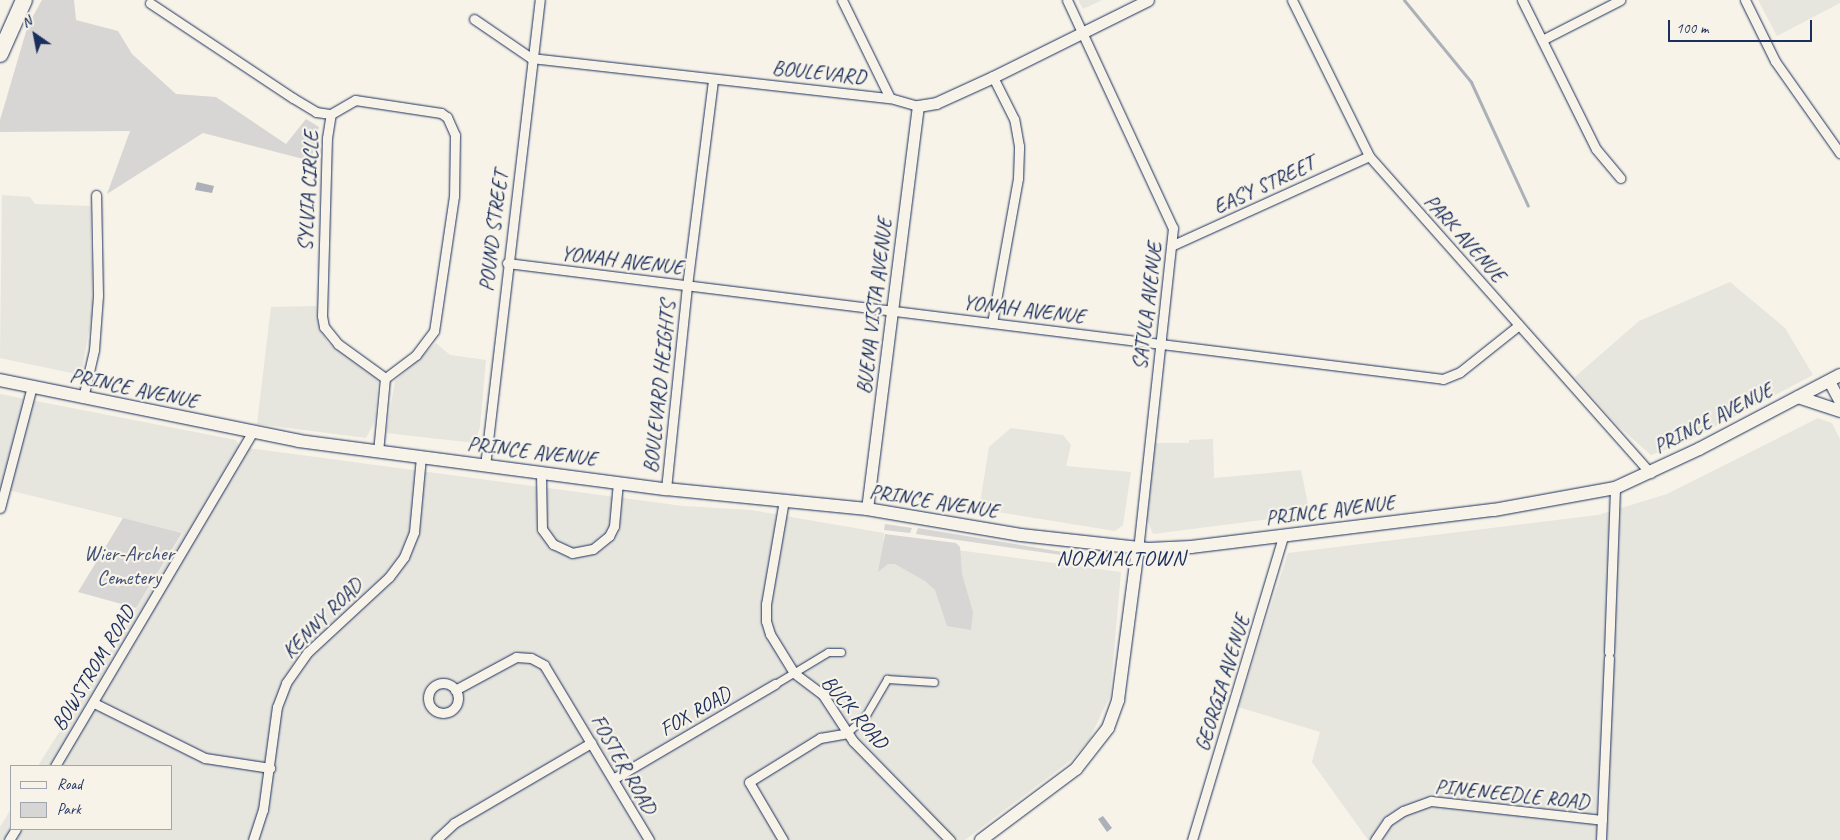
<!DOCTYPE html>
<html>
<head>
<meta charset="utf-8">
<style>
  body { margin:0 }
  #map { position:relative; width:1840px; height:840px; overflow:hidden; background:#f7f3e8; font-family:Caveat,sans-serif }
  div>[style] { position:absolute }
  .built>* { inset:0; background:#e6e5de }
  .green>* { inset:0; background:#d7d6d4 }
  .water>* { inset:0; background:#acb0b9 }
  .stream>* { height:3px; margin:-1.5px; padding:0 1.5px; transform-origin:1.5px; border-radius:1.5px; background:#acb0b9 }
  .roads { filter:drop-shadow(0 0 1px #1b2f5e) drop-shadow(0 0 1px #1b2f5e) }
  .pedestrian>* { height:7px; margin:-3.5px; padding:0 3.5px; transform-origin:3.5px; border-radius:3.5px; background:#f7f3e8 }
  .minor>* { height:9px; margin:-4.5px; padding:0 4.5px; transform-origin:4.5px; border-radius:4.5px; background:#f7f3e8 }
  .minor>.ring { margin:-4.5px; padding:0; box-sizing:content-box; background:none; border:9px solid #f7f3e8; border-radius:50% }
  .tertiary>* { height:11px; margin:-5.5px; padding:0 5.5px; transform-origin:5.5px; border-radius:5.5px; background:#f7f3e8 }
  .secondary>* { height:12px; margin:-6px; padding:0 6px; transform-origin:6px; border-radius:6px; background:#f7f3e8 }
  .motorway>* { height:16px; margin:-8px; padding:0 8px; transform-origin:8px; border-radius:8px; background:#f7f3e8 }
  span { translate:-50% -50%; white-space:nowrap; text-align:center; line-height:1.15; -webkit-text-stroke:4.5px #f7f3e8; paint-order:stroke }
  .street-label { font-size:21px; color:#1b2f5e }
  .park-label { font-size:21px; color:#415076 }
  .neighbourhood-label { font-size:22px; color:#1b2f5e; letter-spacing:1px }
  .legend { position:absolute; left:10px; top:765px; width:162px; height:65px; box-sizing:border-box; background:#f7f3e8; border:1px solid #9fa5b1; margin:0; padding:6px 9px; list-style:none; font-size:15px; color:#1b2f5e }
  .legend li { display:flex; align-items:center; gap:10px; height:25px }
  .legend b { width:25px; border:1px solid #9fa5b1 }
  .north { position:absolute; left:10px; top:10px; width:50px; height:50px; -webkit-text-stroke:4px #f7f3e8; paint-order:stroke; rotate:327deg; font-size:14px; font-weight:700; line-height:20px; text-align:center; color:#1b2f5e }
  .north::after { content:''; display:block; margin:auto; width:18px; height:22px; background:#1b2f5e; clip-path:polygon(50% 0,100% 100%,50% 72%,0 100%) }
  .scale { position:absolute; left:1668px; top:20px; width:144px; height:22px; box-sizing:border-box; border:2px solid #1b2f5e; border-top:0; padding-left:6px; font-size:15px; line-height:18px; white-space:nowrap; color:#1b2f5e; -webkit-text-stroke:4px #f7f3e8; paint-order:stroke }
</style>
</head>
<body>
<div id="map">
  <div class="built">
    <i style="clip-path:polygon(1078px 0,1102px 0,1083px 9px)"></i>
    <i style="clip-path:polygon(1758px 0,1840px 0,1840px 3px,1777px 36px)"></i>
    <i style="clip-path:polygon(2px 195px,30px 197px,35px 204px,90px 206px,93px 309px,81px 375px,0 358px)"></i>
    <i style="clip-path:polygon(1730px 282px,1785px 328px,1813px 375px,1686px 442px,1651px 455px,1617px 425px,1575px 377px,1639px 321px)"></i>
    <i style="clip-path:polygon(316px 306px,320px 329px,328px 343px,378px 379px,375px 421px,366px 438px,257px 424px,271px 307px)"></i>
    <i style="clip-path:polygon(436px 343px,450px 355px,486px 360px,480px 427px,475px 443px,386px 433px,395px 381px)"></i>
    <i style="clip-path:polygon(0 394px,236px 440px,240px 447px,683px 506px,751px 510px,884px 533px,883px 540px,1121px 572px,1110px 696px,1089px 740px,1070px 761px,965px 840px,0 840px,0 827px,11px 809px,11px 829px,171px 829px,171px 766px,38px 766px,183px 533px,0 488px)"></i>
    <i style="clip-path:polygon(1818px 418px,1832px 423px,1840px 439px,1840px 840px,1368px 840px,1312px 762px,1320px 732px,1238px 707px,1288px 553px,1598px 515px,1667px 494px)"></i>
    <i style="clip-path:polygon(1011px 428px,1063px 435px,1071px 445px,1066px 466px,1131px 472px,1123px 525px,1115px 531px,979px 509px,989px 447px)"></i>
    <i style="clip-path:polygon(1213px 439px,1214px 478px,1301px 470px,1310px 514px,1153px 534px,1145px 515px,1154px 443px,1189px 443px,1189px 440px)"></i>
  </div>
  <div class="green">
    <i style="clip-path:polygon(42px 0,74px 0,76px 20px,118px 31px,132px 54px,176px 94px,216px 97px,286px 144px,306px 119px,319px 127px,311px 161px,203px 133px,107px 194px,130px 131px,0 132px,0 120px,28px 25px)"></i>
    <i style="clip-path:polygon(123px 518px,182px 533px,136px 608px,78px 592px)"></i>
    <i style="clip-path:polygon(885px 524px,912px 528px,910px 533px,884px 530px)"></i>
    <i style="clip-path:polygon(918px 528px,1111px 560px,1110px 562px,916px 534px)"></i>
    <i style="clip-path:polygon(885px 534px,956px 543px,960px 547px,962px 574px,973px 612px,971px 630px,947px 626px,935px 590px,925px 581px,895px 564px,888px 564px,878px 572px)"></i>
  </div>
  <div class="water">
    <i style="clip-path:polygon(197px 182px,214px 186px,212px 193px,195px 190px)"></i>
    <i style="clip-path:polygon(1103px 816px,1112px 828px,1107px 832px,1098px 819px)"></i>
  </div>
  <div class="stream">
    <i style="left:1404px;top:0;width:106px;rotate:50.7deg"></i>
    <i style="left:1471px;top:82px;width:136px;rotate:65.3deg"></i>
  </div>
  <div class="roads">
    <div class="pedestrian">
      <i style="left:775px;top:684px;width:62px;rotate:-31.1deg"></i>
      <i style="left:828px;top:652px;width:13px"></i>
      <i style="left:847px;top:733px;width:26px;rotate:-43deg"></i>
      <i style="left:866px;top:715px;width:42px;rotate:-59.7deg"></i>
      <i style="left:887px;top:679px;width:47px;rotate:3.7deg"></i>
    </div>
    <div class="minor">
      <i style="left:842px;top:0;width:109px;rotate:63.9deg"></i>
      <i style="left:1067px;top:0;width:251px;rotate:65.1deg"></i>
      <i style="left:1173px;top:228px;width:323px;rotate:96.2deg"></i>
      <i style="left:1292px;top:0;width:174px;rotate:63.7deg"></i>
      <i style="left:1369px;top:156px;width:424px;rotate:48.4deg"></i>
      <i style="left:1522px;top:0;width:166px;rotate:63.6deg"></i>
      <i style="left:1596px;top:149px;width:38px;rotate:50deg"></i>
      <i style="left:1745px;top:0;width:68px;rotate:63.8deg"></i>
      <i style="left:1775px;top:61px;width:113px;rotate:54.8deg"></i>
      <i style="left:150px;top:3px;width:172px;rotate:33.6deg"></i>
      <i style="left:293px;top:98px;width:27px;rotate:31deg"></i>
      <i style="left:316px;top:112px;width:15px;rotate:8deg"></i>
      <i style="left:474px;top:19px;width:69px;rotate:34.4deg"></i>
      <i style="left:531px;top:58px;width:361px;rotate:6.4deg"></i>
      <i style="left:890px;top:98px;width:29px;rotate:16deg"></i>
      <i style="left:1542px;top:40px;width:88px;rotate:-27.1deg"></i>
      <i style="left:1173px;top:245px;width:215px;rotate:-24.4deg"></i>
      <i style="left:507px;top:263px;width:943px;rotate:7.06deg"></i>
      <i style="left:1443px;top:379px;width:18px;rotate:-22deg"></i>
      <i style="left:1460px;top:372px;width:75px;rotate:-38.5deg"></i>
      <i style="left:992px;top:323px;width:147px;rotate:-79.8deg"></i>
      <i style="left:1018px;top:178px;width:32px;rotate:-88deg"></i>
      <i style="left:1019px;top:146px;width:27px;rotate:-100deg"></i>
      <i style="left:1014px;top:119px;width:47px;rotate:-116.6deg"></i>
      <i style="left:83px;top:398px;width:49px;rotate:-77.1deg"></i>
      <i style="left:94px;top:350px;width:55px;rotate:-85.8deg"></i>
      <i style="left:98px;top:295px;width:100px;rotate:-91.1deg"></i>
      <i style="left:378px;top:452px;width:74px;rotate:-84.6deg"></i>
      <i style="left:385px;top:378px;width:58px;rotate:-144.1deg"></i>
      <i style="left:338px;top:344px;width:22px;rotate:-129deg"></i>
      <i style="left:324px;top:327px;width:11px;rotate:-100deg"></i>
      <i style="left:322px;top:316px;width:178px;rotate:-88.4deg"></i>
      <i style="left:327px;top:138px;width:24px;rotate:-81deg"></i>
      <i style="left:331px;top:114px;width:28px;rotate:-30deg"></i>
      <i style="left:355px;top:100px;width:87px;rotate:8.6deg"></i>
      <i style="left:441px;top:113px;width:7px;rotate:34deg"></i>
      <i style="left:447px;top:117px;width:20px;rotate:66deg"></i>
      <i style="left:455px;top:135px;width:61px;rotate:90.9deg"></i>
      <i style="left:454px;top:196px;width:136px;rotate:98.4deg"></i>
      <i style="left:434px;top:331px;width:30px;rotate:127deg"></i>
      <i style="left:416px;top:355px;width:39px;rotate:143deg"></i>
      <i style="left:485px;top:466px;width:469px;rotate:-83.3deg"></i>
      <i style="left:541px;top:473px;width:56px;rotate:89deg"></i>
      <i style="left:542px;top:529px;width:19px;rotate:54deg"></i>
      <i style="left:553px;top:544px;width:21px;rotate:25deg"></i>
      <i style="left:572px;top:553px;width:21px;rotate:-11deg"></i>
      <i style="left:593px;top:549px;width:21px;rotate:-39deg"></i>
      <i style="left:609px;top:536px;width:11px;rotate:-63deg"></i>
      <i style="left:614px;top:526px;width:44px;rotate:-84.8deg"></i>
      <i style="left:666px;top:489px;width:204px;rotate:-84.1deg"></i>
      <i style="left:687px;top:286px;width:208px;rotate:-82.8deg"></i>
      <i style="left:784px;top:500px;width:106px;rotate:99.8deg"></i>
      <i style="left:766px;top:604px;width:17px;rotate:90deg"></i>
      <i style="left:766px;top:621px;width:14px;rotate:73deg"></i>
      <i style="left:770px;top:634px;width:46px;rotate:58.4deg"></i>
      <i style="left:794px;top:673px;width:36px;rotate:37deg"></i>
      <i style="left:823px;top:695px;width:55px;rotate:56.9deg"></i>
      <i style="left:853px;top:741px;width:139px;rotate:45.6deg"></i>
      <i style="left:0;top:508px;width:126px;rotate:-75.3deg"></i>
      <i style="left:1609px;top:652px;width:164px;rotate:-87.9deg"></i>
      <i class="ring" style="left:428px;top:683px;width:21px;height:21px"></i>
      <i style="left:455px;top:690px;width:69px;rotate:-28.4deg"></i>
      <i style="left:516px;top:657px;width:15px;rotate:4deg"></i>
      <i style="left:531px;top:658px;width:15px;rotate:28deg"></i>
      <i style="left:544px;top:665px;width:204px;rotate:59deg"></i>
      <i style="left:94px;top:703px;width:124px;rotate:26.4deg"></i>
      <i style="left:205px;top:758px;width:66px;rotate:8.7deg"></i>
      <i style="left:55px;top:766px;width:387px;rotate:-59.4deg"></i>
      <i style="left:613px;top:779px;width:188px;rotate:-30.4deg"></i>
      <i style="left:9px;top:840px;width:13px;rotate:-58deg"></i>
      <i style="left:253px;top:840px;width:32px;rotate:-72deg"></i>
      <i style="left:263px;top:810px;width:104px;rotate:-82.3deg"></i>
      <i style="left:277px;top:707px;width:26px;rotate:-69deg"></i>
      <i style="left:286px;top:683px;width:38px;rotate:-55deg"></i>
      <i style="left:308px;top:652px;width:110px;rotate:-42.8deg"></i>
      <i style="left:389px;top:577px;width:25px;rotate:-53deg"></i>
      <i style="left:404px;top:557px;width:27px;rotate:-68deg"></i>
      <i style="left:414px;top:532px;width:75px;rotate:-84.7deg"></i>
      <i style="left:436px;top:840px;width:25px;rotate:-43deg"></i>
      <i style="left:454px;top:823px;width:159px;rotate:-30.3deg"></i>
      <i style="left:783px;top:840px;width:67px;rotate:-120.4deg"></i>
      <i style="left:749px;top:782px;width:84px;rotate:-31.8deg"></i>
      <i style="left:820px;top:738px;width:27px;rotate:-10deg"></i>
      <i style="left:1192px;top:840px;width:316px;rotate:-73.3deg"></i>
      <i style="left:1375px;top:840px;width:23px;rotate:-56deg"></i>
      <i style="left:1388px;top:821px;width:18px;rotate:-34deg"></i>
      <i style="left:1403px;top:811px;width:30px;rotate:-20deg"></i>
      <i style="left:1431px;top:801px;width:172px;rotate:6.3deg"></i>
      <i style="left:1601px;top:840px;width:182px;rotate:-87.5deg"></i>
    </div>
    <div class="tertiary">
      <i style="left:1829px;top:381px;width:24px;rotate:62deg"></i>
      <i style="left:867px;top:509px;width:406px;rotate:-82.8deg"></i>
      <i style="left:918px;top:106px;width:18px;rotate:-9deg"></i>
      <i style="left:936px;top:103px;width:63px;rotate:-24.5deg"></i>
      <i style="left:993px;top:77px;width:173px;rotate:-26.4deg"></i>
    </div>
    <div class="secondary">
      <i style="left:0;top:380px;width:305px;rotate:11.5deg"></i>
      <i style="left:299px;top:441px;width:370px;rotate:7.5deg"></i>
      <i style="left:666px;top:489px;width:202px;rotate:5.7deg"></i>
      <i style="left:867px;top:509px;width:156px;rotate:9.6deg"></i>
      <i style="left:1021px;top:535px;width:128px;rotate:6.3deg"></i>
      <i style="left:1148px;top:549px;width:43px;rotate:-2.7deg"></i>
      <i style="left:1191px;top:547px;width:305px;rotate:-7deg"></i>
      <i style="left:1494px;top:510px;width:123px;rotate:-10.3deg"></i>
      <i style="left:1615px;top:488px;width:93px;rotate:-24.9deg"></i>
      <i style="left:1699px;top:449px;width:159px;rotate:-27.7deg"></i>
      <i style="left:1798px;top:397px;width:44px;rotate:18.4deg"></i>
      <i style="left:981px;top:840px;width:119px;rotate:-36.8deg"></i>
      <i style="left:1076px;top:769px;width:52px;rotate:-52deg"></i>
      <i style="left:1108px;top:728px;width:30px;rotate:-70deg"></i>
      <i style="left:1118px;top:700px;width:152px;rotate:-82.5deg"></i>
    </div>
    <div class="motorway">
      <i style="left:0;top:54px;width:59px;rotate:-66deg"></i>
    </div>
  </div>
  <div class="street-label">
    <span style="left:819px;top:72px;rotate:6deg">BOULEVARD</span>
    <span style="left:1264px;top:185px;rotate:-25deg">EASY STREET</span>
    <span style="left:308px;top:191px;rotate:-87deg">SYLVIA CIRCLE</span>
    <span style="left:493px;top:231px;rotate:-83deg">POUND STREET</span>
    <span style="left:1465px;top:238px;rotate:48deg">PARK AVENUE</span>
    <span style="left:622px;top:260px;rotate:7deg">YONAH AVENUE</span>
    <span style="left:874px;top:306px;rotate:-83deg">BUENA VISTA AVENUE</span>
    <span style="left:1147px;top:306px;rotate:-83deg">SATULA AVENUE</span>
    <span style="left:1024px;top:309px;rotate:7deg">YONAH AVENUE</span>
    <span style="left:659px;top:387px;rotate:-84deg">BOULEVARD HEIGHTS</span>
    <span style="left:134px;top:388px;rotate:12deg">PRINCE AVENUE</span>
    <span style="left:1713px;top:418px;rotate:-27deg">PRINCE AVENUE</span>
    <span style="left:532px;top:451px;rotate:7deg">PRINCE AVENUE</span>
    <span style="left:934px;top:501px;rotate:9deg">PRINCE AVENUE</span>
    <span style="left:1330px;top:510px;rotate:-7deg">PRINCE AVENUE</span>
    <span style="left:322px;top:618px;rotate:-45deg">KENNY ROAD</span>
    <span style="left:93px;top:668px;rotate:-59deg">BOWSTROM ROAD</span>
    <span style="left:1222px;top:683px;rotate:-73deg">GEORGIA AVENUE</span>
    <span style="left:695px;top:711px;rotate:-30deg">FOX ROAD</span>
    <span style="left:855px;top:712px;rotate:49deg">BUCK ROAD</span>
    <span style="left:624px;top:764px;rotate:60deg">FOSTER ROAD</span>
    <span style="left:1512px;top:794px;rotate:6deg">PINENEEDLE ROAD</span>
  </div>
  <div class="park-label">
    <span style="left:129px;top:565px">Wier-Archer<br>Cemetery</span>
  </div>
  <div class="neighbourhood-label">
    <span style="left:1121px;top:559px">NORMALTOWN</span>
  </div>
  <ul class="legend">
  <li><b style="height:6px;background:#f7f3e8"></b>Road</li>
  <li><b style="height:14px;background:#d7d6d4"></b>Park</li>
  </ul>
  <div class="north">N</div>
  <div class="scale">100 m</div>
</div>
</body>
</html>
